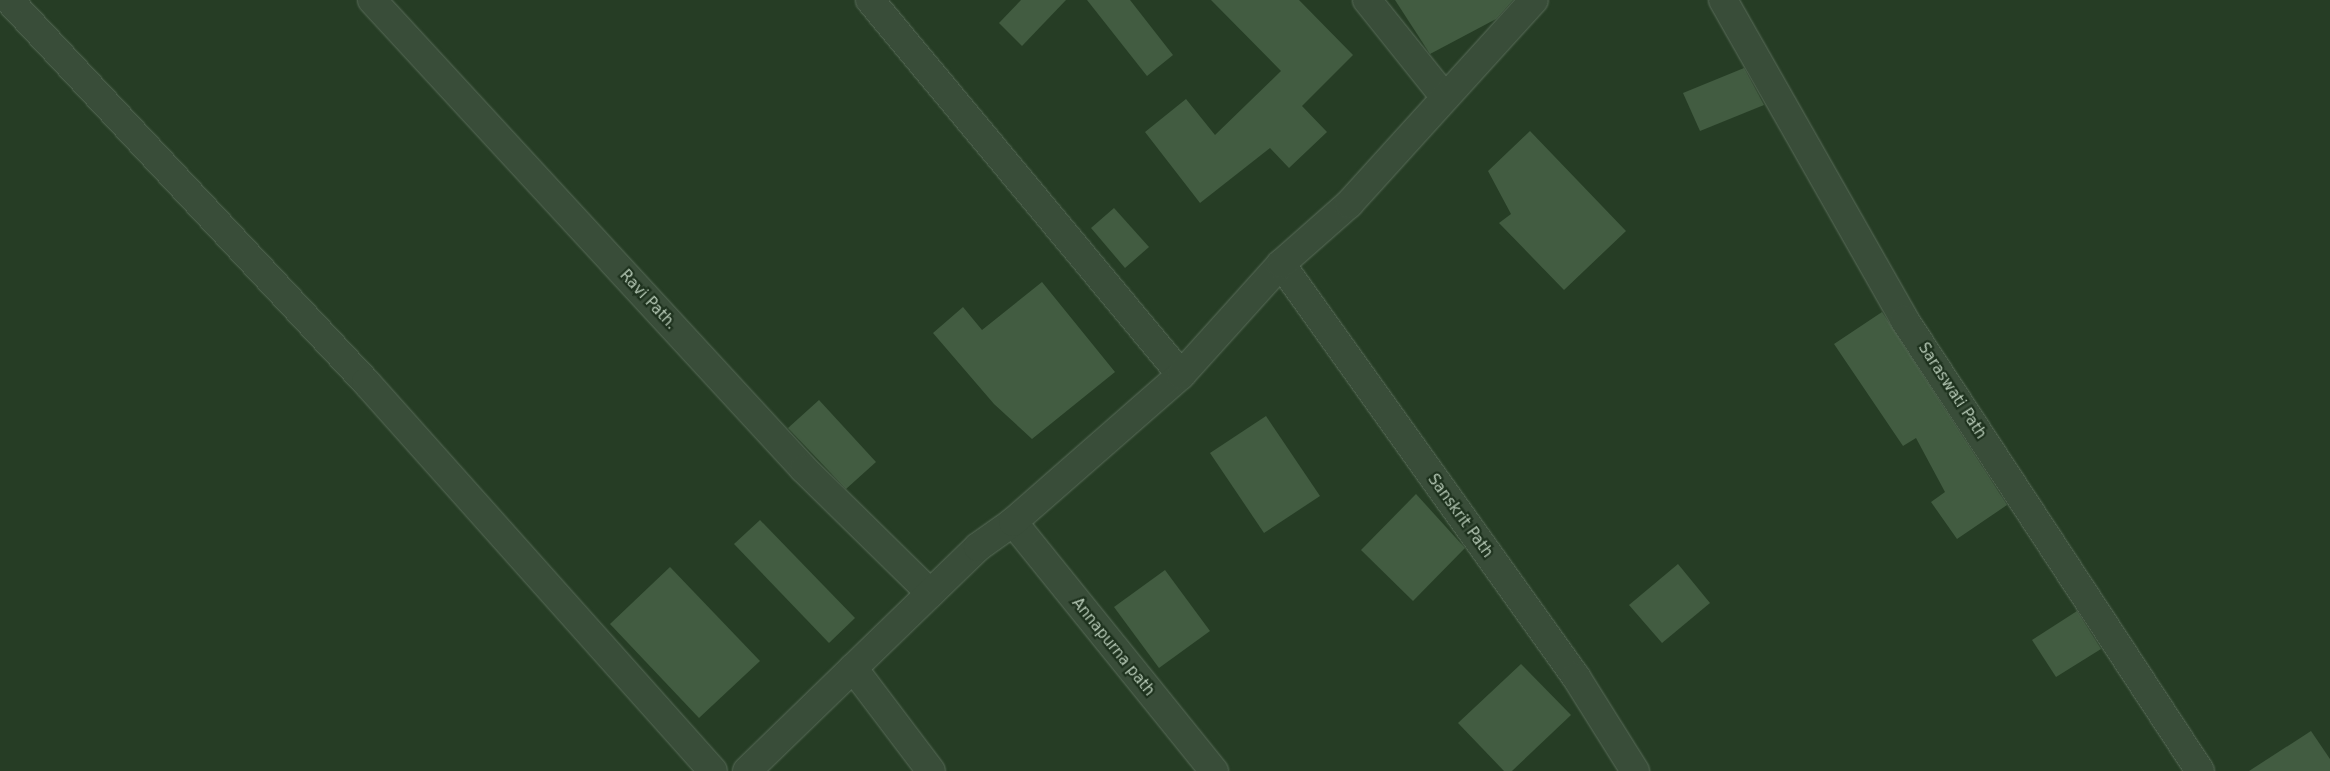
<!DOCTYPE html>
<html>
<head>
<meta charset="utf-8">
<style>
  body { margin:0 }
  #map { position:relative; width:2330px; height:771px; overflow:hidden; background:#263d25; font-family:"DejaVu Sans",sans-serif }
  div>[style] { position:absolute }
  .building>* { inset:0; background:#425c41 }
  .roads { filter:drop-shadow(0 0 1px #5a6d5a) drop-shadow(0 0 1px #5a6d5a) }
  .minor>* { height:28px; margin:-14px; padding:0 14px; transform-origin:14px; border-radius:14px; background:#394d39 }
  span { translate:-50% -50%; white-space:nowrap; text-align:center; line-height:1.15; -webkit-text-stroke:4.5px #1e321e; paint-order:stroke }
  .street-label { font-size:15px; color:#b5c8b5 }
</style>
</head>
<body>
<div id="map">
  <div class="building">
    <i style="clip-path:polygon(1021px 0,1066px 0,1022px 46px,999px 23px)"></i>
    <i style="clip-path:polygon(1087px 0,1130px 0,1173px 55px,1147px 76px)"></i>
    <i style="clip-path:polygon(1211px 0,1299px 0,1353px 55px,1302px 106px,1327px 132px,1289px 168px,1270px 148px,1200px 203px,1145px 132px,1186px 99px,1215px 135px,1281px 71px)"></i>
    <i style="clip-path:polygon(1395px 0,1513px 0,1496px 19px,1430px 54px)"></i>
    <i style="clip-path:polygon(1744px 68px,1764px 105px,1700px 131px,1683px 93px)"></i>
    <i style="clip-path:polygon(1530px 131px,1626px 231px,1564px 290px,1499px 223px,1511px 214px,1488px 171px)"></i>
    <i style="clip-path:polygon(1114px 208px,1149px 247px,1125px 268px,1091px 228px)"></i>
    <i style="clip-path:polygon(1042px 282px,1115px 372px,1032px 439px,994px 404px,933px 333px,963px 307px,982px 330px)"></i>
    <i style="clip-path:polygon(1882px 312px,2007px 505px,1957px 539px,1931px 502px,1945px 492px,1916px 438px,1903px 446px,1834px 344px)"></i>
    <i style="clip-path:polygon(819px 400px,876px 462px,846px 489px,788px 428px)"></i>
    <i style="clip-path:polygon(1266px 416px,1320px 496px,1264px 533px,1210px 453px)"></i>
    <i style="clip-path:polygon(1416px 494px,1465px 548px,1413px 601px,1361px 550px)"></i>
    <i style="clip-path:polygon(760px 520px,855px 618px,829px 643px,734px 544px)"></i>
    <i style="clip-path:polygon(1678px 564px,1710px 603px,1662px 643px,1629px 605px)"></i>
    <i style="clip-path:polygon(670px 567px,760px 661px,699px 718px,610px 624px)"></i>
    <i style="clip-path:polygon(1165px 570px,1210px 631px,1159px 668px,1114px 607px)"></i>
    <i style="clip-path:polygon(2077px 611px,2101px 649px,2056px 677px,2032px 640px)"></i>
    <i style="clip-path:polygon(1521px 664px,1571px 715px,1512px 771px,1504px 771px,1458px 723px)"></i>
    <i style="clip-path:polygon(2311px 731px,2330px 759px,2330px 771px,2249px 771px)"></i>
  </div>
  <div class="roads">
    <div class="minor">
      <i style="left:9px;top:0;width:523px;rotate:46.94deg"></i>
      <i style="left:366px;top:382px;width:521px;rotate:48.27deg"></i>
      <i style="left:372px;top:0;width:638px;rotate:47.35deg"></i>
      <i style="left:804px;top:469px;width:177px;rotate:44.5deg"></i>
      <i style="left:870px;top:0;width:487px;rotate:50.3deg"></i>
      <i style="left:1367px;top:0;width:123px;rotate:51.3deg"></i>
      <i style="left:1723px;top:0;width:367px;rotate:60.4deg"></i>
      <i style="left:1904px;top:319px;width:540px;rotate:56.78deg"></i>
      <i style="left:1281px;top:264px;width:508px;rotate:54.46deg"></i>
      <i style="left:1576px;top:677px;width:111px;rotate:57.9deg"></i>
      <i style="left:1013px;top:522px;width:320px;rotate:51.1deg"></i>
      <i style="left:853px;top:668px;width:129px;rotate:52.9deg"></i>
      <i style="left:747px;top:771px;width:322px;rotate:-44.1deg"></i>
      <i style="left:978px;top:547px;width:43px;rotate:-35.5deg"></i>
      <i style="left:1013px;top:522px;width:223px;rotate:-41.2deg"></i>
      <i style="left:1181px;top:375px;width:149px;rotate:-48deg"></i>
      <i style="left:1281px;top:264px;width:91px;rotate:-41.4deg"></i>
      <i style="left:1349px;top:204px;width:275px;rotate:-47.8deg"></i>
    </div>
  </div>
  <div class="street-label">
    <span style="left:648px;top:300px;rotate:47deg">Ravi Path.</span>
    <span style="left:1952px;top:391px;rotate:57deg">Saraswati Path</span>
    <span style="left:1460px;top:516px;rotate:54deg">Sanskrit Path</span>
    <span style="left:1113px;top:647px;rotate:51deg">Annapurna path</span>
  </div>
</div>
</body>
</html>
